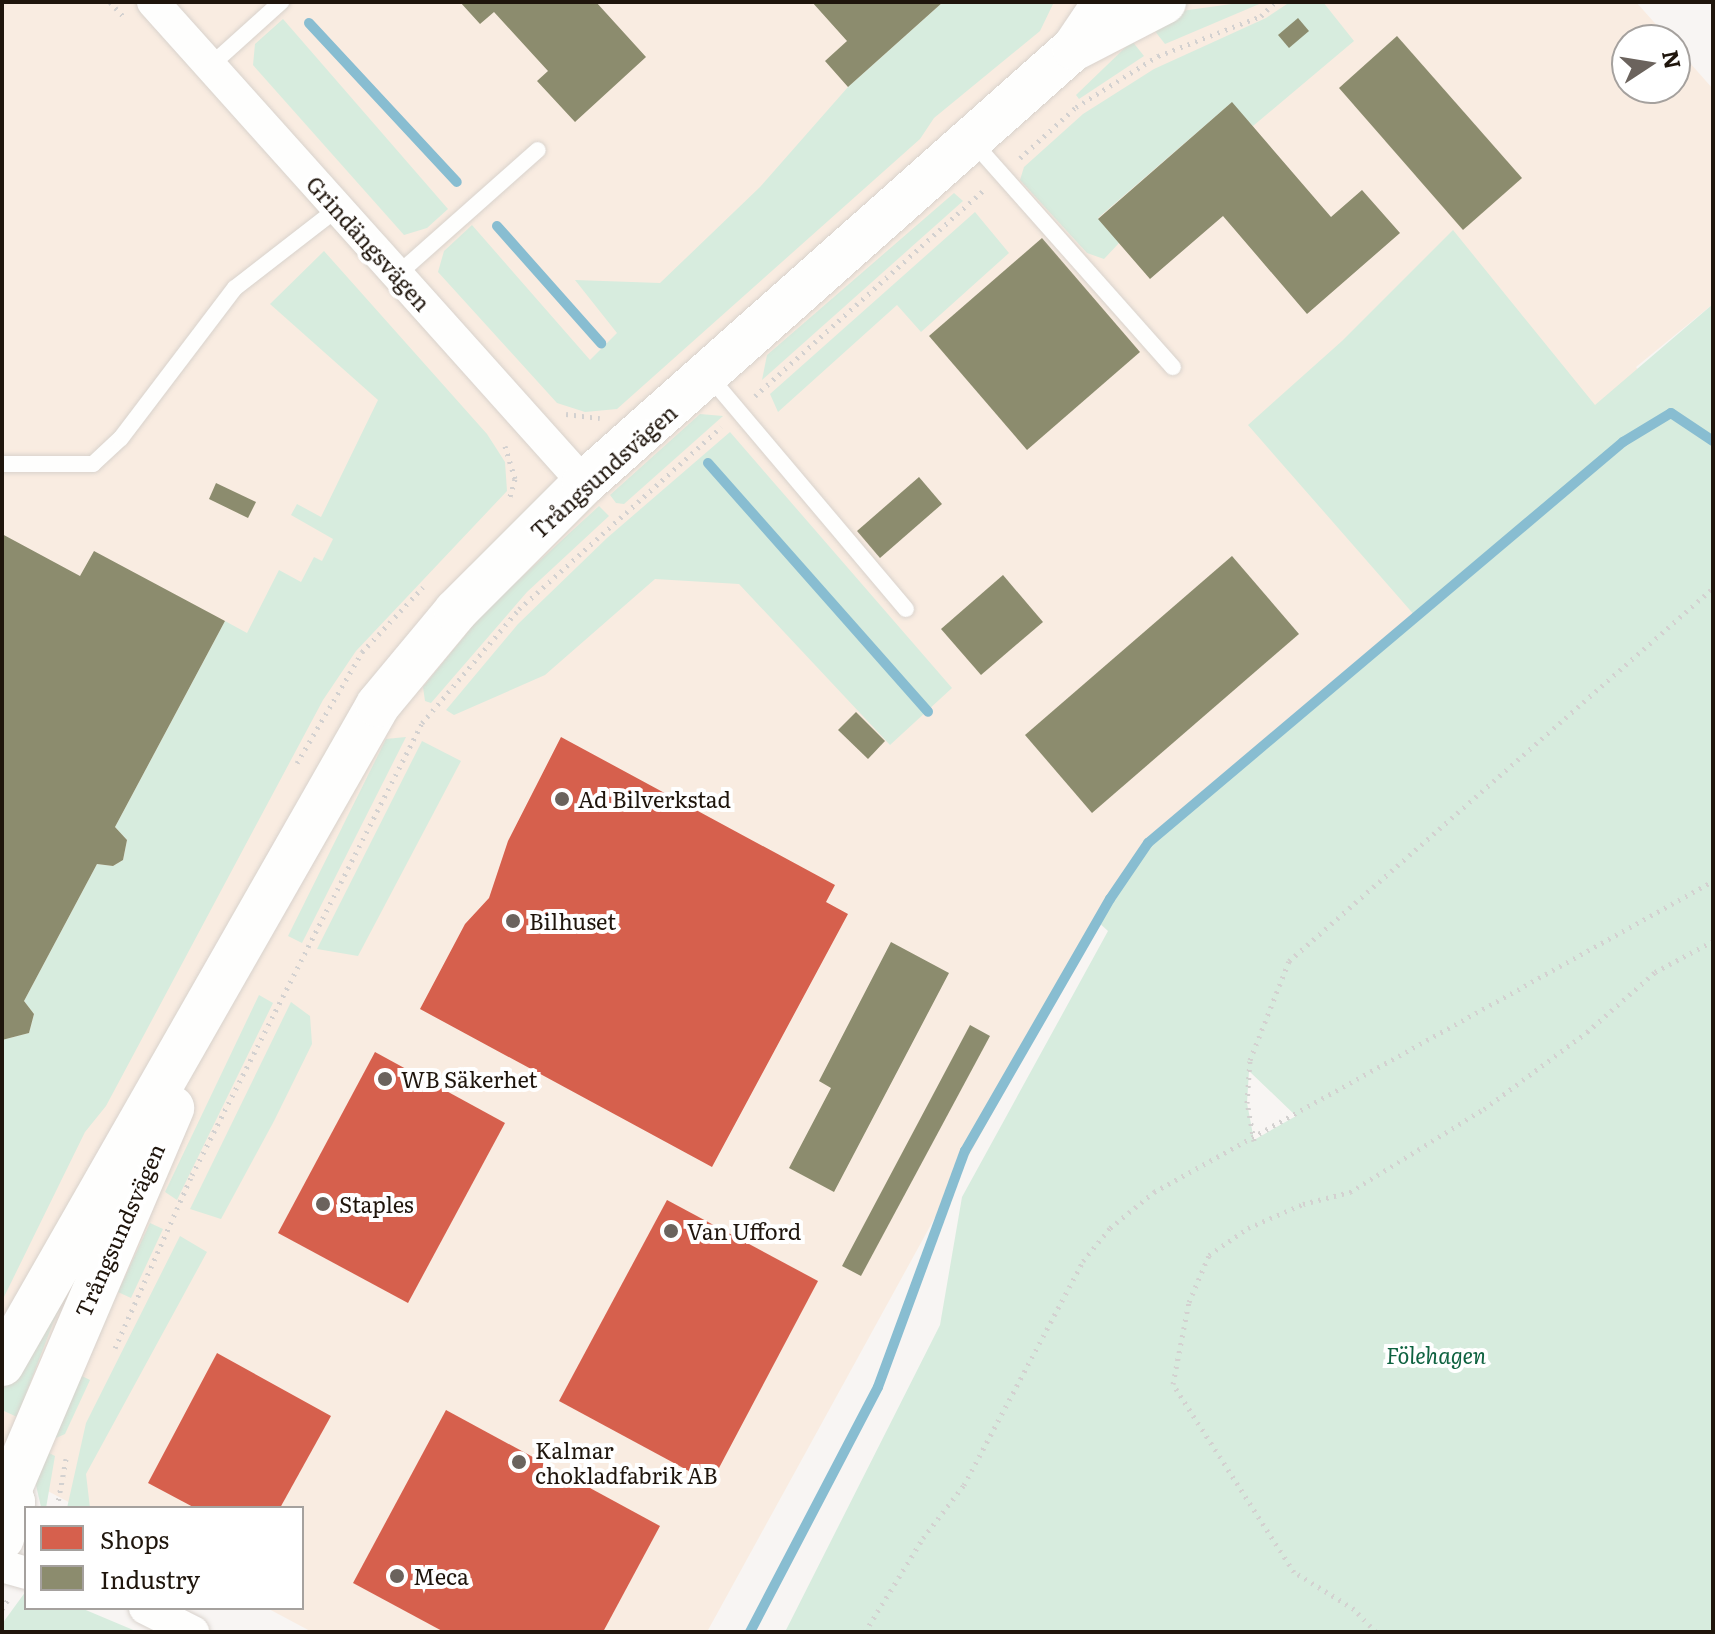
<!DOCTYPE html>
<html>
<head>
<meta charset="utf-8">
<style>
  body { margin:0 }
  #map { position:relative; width:1715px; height:1634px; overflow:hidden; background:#f8f5f3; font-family:Literata,serif }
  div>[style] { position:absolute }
  .built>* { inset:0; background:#f9ece1 }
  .green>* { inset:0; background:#d7ecde }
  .shops>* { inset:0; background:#d6604d }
  .industry>* { inset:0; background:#8c8c6e }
  .stream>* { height:10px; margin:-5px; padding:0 5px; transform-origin:5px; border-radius:5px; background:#88bdd1 }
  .path>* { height:5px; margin-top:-2.5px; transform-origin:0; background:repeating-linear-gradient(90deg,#d3d1d0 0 2px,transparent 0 8px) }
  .roads { filter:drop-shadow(0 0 2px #d8d2cc) drop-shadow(0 0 2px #d8d2cc) }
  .lane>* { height:16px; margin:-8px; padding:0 8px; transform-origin:8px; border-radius:8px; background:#fefefd }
  .street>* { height:32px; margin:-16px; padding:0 16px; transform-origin:16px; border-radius:16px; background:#fefefd }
  .secondary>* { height:44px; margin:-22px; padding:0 22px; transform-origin:22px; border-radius:22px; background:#fefefd }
  .dots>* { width:22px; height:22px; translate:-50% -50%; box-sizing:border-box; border:4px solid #fff; border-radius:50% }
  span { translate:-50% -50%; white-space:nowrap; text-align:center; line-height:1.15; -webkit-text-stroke:8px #fff; paint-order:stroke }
  .street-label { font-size:22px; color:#1f150c }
  .poi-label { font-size:22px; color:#1f150c }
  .left { translate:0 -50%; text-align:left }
  .park-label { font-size:22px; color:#0e6240; font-style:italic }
  .frame { position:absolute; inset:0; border:4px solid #1f150c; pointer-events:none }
  .legend { position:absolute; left:24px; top:1506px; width:280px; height:104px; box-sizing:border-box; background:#fff; border:2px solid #a5a19e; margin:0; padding:10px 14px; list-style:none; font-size:24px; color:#1f150c }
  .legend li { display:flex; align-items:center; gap:16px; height:40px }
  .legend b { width:40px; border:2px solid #a5a19e }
  .north { position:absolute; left:1611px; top:24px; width:80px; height:80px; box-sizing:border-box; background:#fff; border:2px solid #a5a19e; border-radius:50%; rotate:78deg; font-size:22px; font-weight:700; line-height:32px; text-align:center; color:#1f150c }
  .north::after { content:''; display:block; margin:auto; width:28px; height:36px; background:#6b635d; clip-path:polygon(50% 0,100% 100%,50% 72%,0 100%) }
</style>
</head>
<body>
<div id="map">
  <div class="built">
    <i style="clip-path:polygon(2px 2px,1636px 2px,1670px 40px,1627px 40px,1627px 88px,1675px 88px,1675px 46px,1713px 89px,1713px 304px,1636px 367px,1671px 413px,1110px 899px,707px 1632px,312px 1632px,267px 1608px,302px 1608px,302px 1508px,80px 1508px,2px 1467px)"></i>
  </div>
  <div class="green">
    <i style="clip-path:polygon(943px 2px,1054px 2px,1040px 31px,934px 118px,920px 139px,617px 409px,585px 412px,557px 403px,438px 272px,444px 251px,472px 225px,590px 360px,617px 333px,575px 280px,660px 283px,760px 187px,848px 87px)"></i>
    <i style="clip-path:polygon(1246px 2px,1264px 2px,1165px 44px,1151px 26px,1174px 12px)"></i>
    <i style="clip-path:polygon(1290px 2px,1323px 2px,1354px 41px,1253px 126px,1231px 103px,1098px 218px,1119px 243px,1104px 259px,1087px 253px,1020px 180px,1024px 167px,1083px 114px,1154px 69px,1266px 18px)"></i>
    <i style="clip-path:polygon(283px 19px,448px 209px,427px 228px,404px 235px,253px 65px,255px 44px)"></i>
    <i style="clip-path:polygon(1132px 41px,1144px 56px,1079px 99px,1076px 95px)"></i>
    <i style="clip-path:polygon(954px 193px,963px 201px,762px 380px,767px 355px)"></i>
    <i style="clip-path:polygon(975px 212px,1009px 253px,921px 332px,897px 305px,778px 412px,770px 394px)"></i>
    <i style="clip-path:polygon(evenodd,1453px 230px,1595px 405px,1713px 304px,1713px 1632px,785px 1632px,940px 1325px,962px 1197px,1108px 931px,1097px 921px,1110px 899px,1148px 843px,1416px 617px,1248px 425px,1342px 341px,1453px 230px,1249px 1071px,1296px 1116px,1254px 1140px,1247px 1103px,1249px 1071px)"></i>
    <i style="clip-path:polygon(324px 251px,487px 434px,505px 462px,507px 491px,356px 651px,323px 700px,106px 1106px,85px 1132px,2px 1301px,2px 1040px,29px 1033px,34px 1014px,24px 1001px,97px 864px,113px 866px,123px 860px,127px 840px,115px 827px,225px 621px,247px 633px,279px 570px,301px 582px,314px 557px,322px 561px,333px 539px,291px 515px,297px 504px,321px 517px,378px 400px,270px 304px)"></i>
    <i style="clip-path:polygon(700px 414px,723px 416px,624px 504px,616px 503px,610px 495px)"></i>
    <i style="clip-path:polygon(730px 432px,952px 688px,890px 745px,739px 584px,655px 579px,545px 675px,454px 715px,446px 710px,518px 624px,607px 538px)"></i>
    <i style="clip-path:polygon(599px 506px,609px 516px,527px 592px,431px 703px,425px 701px,423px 687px,485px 611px)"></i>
    <i style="clip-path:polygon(406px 737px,302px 943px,288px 936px,386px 739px)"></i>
    <i style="clip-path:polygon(422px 741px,461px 761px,358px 956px,317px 949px)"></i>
    <i style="clip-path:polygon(259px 995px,273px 1003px,177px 1200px,165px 1192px)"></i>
    <i style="clip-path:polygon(291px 1002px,310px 1016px,312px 1044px,274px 1121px,221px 1219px,190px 1209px)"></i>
    <i style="clip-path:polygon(97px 1212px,103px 1215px,53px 1323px,17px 1417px,2px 1410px,2px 1391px)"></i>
    <i style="clip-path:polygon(150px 1223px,163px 1229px,131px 1298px,118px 1292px)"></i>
    <i style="clip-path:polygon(180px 1236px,207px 1252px,86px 1474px,90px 1508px,67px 1508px,86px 1423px)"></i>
    <i style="clip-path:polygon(78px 1374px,90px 1380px,65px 1434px,56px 1438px,48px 1433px)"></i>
    <i style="clip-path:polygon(41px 1449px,55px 1456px,46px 1508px,41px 1507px,35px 1481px)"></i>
    <i style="clip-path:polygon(26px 1591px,26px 1608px,81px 1608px,138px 1632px,2px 1632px,2px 1624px)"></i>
  </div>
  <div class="shops">
    <i style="clip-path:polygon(561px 737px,835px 885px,826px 902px,848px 914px,712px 1167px,420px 1009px,465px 924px,489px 898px,508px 841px)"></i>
    <i style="clip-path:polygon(375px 1052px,505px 1123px,408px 1303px,278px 1233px)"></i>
    <i style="clip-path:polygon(667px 1200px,818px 1281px,711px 1483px,559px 1401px)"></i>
    <i style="clip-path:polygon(217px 1353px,331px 1416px,280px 1508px,195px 1508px,148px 1483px)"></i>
    <i style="clip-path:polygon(446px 1410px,660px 1526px,603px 1632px,444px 1632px,353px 1583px)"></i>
  </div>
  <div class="industry">
    <i style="clip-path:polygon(460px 2px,596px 2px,646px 57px,575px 122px,537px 81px,548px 71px,494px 12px,480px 24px)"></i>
    <i style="clip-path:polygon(812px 2px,943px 2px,848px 87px,825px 61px,847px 41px)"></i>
    <i style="clip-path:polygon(1298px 18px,1309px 31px,1289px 48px,1278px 35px)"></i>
    <i style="clip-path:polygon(1397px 36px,1522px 178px,1463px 230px,1339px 88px)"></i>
    <i style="clip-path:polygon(1232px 102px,1331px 217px,1362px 190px,1400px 233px,1307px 314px,1223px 216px,1150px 279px,1098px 219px)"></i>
    <i style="clip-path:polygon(1042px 238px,1140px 352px,1027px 450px,929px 336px)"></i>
    <i style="clip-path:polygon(919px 477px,942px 504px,880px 558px,857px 531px)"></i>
    <i style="clip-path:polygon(216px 483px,256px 502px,248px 518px,209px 499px)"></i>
    <i style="clip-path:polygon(2px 534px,80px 576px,94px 551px,225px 621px,115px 827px,127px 840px,123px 860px,113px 866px,97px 864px,24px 1001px,34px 1014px,29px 1033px,2px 1040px)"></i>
    <i style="clip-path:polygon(1232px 556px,1299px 634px,1092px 813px,1025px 735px)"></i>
    <i style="clip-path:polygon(1003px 575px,1043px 622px,981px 675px,941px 629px)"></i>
    <i style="clip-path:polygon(856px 712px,885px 741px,868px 759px,838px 730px)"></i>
    <i style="clip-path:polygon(891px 942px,949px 973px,834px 1192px,789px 1168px,831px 1088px,819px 1081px)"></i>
    <i style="clip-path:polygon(970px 1025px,990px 1036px,861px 1276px,842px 1266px)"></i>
  </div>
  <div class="stream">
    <i style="left:309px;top:23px;width:217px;rotate:47.1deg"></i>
    <i style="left:497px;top:226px;width:157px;rotate:48.4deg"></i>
    <i style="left:708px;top:463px;width:332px;rotate:48.5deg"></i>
    <i style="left:750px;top:1632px;width:276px;rotate:-62.4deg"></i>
    <i style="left:878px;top:1387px;width:252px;rotate:-69.8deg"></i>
    <i style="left:965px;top:1151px;width:291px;rotate:-60.1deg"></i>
    <i style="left:1110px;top:899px;width:68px;rotate:-55.8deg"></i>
    <i style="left:1148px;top:843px;width:622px;rotate:-40.17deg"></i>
    <i style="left:1623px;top:442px;width:56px;rotate:-31.1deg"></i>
    <i style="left:1671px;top:413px;width:50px;rotate:33.7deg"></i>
  </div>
  <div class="path">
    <i style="left:110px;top:2px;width:21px;rotate:47deg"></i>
    <i style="left:1020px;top:158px;width:76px;rotate:-42.3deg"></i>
    <i style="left:1076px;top:107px;width:97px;rotate:-31.9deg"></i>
    <i style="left:1158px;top:56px;width:110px;rotate:-21.2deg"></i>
    <i style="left:1261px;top:16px;width:20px;rotate:-45deg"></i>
    <i style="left:755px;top:396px;width:309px;rotate:-42deg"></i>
    <i style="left:566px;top:414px;width:34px;rotate:7deg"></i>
    <i style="left:505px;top:446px;width:34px;rotate:73deg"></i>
    <i style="left:515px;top:479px;width:22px;rotate:106deg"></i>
    <i style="left:297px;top:763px;width:129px;rotate:-59.6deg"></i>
    <i style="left:362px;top:652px;width:89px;rotate:-46.8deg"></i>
    <i style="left:1254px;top:1141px;width:39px;rotate:-100deg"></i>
    <i style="left:1247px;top:1103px;width:43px;rotate:-86deg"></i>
    <i style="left:1250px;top:1060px;width:106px;rotate:-68.5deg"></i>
    <i style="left:1289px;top:961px;width:565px;rotate:-41.34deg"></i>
    <i style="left:115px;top:1348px;width:189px;rotate:-66deg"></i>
    <i style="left:192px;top:1175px;width:507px;rotate:-63.03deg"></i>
    <i style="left:422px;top:723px;width:150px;rotate:-49.6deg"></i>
    <i style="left:519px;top:609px;width:272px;rotate:-42deg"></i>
    <i style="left:57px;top:1508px;width:50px;rotate:-79.6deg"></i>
    <i style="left:2px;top:1609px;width:13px;rotate:-58deg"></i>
    <i style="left:865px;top:1632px;width:110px;rotate:-58.3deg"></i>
    <i style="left:923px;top:1538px;width:67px;rotate:-52.3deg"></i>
    <i style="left:964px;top:1485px;width:254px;rotate:-62deg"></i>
    <i style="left:1083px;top:1261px;width:43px;rotate:-50.7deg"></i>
    <i style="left:1110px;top:1228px;width:57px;rotate:-39.3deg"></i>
    <i style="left:1154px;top:1192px;width:640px;rotate:-29.09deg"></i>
    <i style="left:1376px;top:1632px;width:32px;rotate:-134deg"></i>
    <i style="left:1354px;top:1609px;width:70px;rotate:-148.3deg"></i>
    <i style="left:1294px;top:1572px;width:224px;rotate:-122.8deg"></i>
    <i style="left:1173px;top:1384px;width:84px;rotate:-79deg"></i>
    <i style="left:1189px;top:1302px;width:51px;rotate:-66.9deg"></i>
    <i style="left:1209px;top:1255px;width:47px;rotate:-34.7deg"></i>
    <i style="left:1248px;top:1228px;width:60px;rotate:-23.6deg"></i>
    <i style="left:1303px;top:1204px;width:49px;rotate:-14.3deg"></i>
    <i style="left:1350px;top:1192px;width:158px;rotate:-31.8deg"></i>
    <i style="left:1484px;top:1109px;width:129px;rotate:-36.8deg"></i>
    <i style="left:1587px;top:1032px;width:91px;rotate:-41.4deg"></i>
    <i style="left:1655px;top:972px;width:66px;rotate:-28.1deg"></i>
  </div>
  <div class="roads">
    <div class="lane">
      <i style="left:210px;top:66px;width:96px;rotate:-42deg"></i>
      <i style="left:973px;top:142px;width:301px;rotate:48.4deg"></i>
      <i style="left:397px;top:275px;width:188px;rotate:-41.6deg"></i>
      <i style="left:709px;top:376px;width:305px;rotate:49.8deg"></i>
      <i style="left:2px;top:464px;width:91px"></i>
      <i style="left:93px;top:464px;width:38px;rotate:-43deg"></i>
      <i style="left:121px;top:438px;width:188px;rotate:-52.8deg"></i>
      <i style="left:235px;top:288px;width:130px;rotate:-37.8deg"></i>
    </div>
    <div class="street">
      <i style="left:153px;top:2px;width:646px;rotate:48.14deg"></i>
      <i style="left:2px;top:1566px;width:25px;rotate:16deg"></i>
      <i style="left:145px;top:1608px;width:54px;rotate:26.6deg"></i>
    </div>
    <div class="secondary">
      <i style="left:1077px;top:47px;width:98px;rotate:-27.3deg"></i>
      <i style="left:2px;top:1364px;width:759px;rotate:-60.29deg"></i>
      <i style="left:378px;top:705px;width:122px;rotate:-50.3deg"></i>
      <i style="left:456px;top:611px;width:181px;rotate:-45deg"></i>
      <i style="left:584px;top:483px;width:655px;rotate:-41.6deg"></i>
      <i style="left:1074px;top:48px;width:55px;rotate:-56deg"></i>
      <i style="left:2px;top:1470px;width:34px;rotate:71deg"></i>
      <i style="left:13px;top:1502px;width:38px;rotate:107deg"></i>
      <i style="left:11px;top:1486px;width:411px;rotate:-66.9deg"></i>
    </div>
  </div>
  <div class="dots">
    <i style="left:562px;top:799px;background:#6b635d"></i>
    <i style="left:513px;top:921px;background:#6b635d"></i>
    <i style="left:385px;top:1079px;background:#6b635d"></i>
    <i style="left:323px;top:1204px;background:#6b635d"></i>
    <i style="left:671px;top:1231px;background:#6b635d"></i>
    <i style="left:519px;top:1462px;background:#6b635d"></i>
    <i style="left:397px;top:1576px;background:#6b635d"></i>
  </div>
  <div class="street-label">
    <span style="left:369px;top:243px;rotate:48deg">Grindängsvägen</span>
    <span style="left:603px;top:471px;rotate:-42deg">Trångsundsvägen</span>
    <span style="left:119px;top:1230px;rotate:-66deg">Trångsundsvägen</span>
  </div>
  <div class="poi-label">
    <span class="left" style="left:578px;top:799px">Ad Bilverkstad</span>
    <span class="left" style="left:529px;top:921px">Bilhuset</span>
    <span class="left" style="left:401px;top:1079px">WB Säkerhet</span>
    <span class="left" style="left:339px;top:1204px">Staples</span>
    <span class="left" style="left:687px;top:1231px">Van Ufford</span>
    <span class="left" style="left:535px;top:1462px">Kalmar<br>chokladfabrik AB</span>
    <span class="left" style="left:413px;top:1576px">Meca</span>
  </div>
  <div class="park-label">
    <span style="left:1436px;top:1355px">Fölehagen</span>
  </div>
  <div class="frame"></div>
  <ul class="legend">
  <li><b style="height:22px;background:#d6604d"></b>Shops</li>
  <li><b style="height:22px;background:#8c8c6e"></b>Industry</li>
  </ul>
  <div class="north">N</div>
</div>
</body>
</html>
